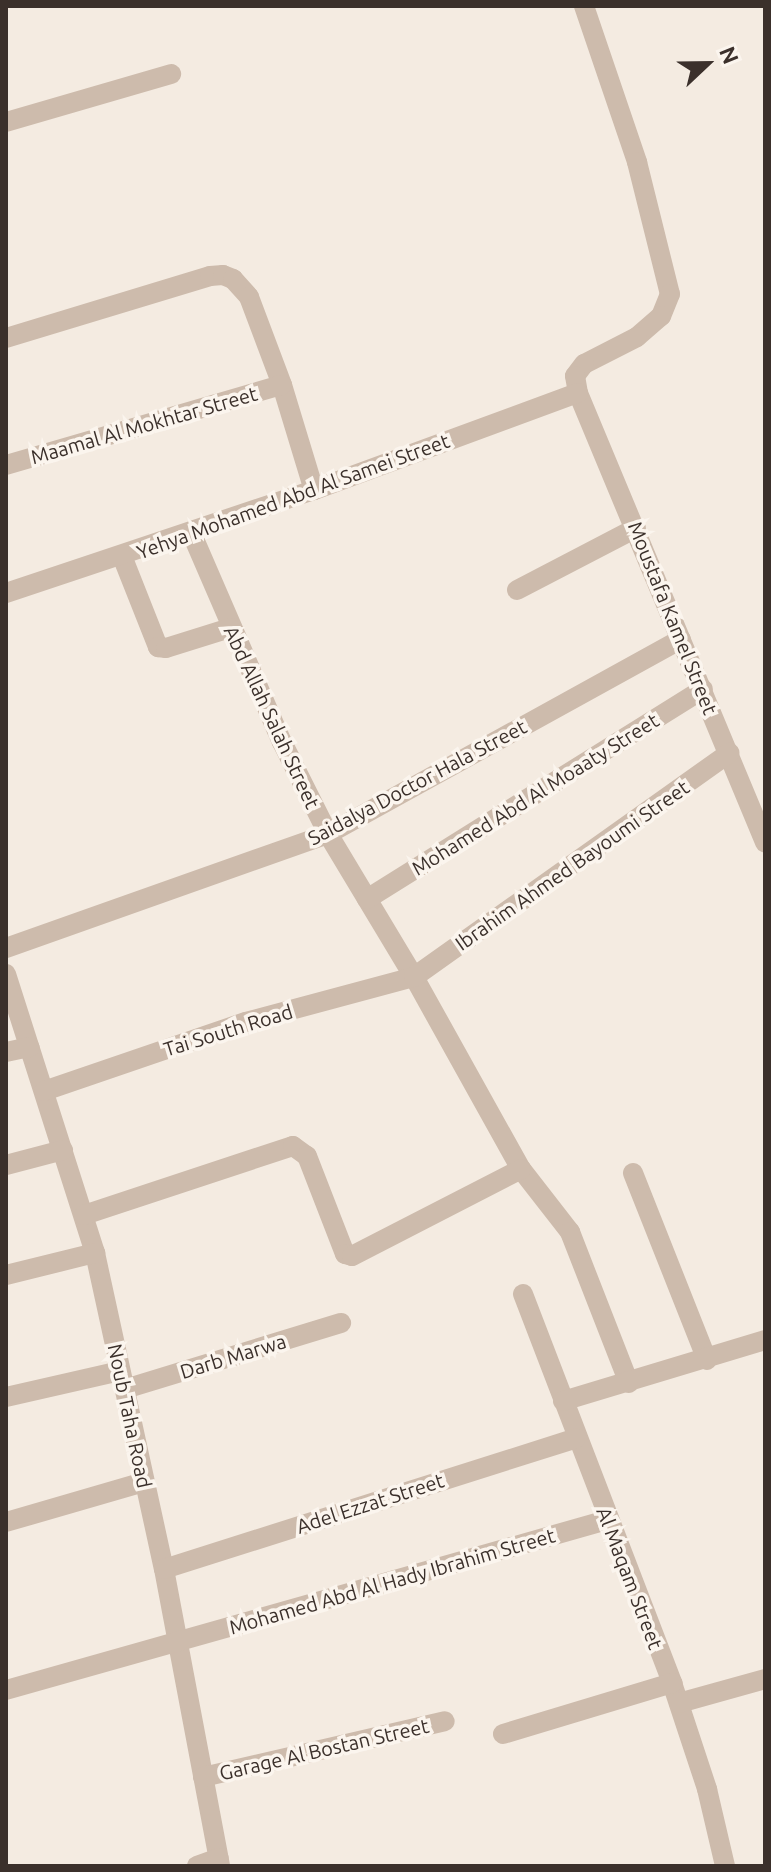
<!DOCTYPE html>
<html>
<head>
<meta charset="utf-8">
<style>
  body { margin:0 }
  #map { position:relative; width:771px; height:1872px; overflow:hidden; background:#f4ebe1; font-family:Ubuntu,sans-serif }
  div>[style] { position:absolute }
  .minor>* { height:20px; margin:-10px; padding:0 10px; transform-origin:10px; border-radius:10px; background:#cdbbac }
  span { translate:-50% -50%; white-space:nowrap; text-align:center; line-height:1.15; -webkit-text-stroke:7px #fbf5ee; paint-order:stroke }
  .street-label { font-size:20px; color:#3b302b }
  .frame { position:absolute; inset:0; border:8px solid #3b302b; pointer-events:none }
  .north { position:absolute; left:667px; top:24px; width:80px; height:80px; -webkit-text-stroke:6px #fbf5ee; paint-order:stroke; rotate:68deg; font-size:22px; font-weight:700; line-height:32px; text-align:center; color:#3b302b }
  .north::after { content:''; display:block; margin:auto; width:28px; height:36px; background:#3b302b; clip-path:polygon(50% 0,100% 100%,50% 72%,0 100%) }
</style>
</head>
<body>
<div id="map">
  <div class="minor">
    <i style="left:584px;top:6px;width:165px;rotate:71.2deg"></i>
    <i style="left:637px;top:162px;width:136px;rotate:76deg"></i>
    <i style="left:670px;top:294px;width:24px;rotate:112deg"></i>
    <i style="left:661px;top:316px;width:32px;rotate:139deg"></i>
    <i style="left:637px;top:337px;width:59px;rotate:153deg"></i>
    <i style="left:584px;top:364px;width:15px;rotate:127deg"></i>
    <i style="left:575px;top:376px;width:17px;rotate:80deg"></i>
    <i style="left:578px;top:393px;width:487px;rotate:67.4deg"></i>
    <i style="left:6px;top:122px;width:172px;rotate:-16.2deg"></i>
    <i style="left:6px;top:338px;width:213px;rotate:-16.9deg"></i>
    <i style="left:210px;top:276px;width:13px;rotate:-4deg"></i>
    <i style="left:223px;top:275px;width:11px;rotate:22deg"></i>
    <i style="left:233px;top:279px;width:24px;rotate:48deg"></i>
    <i style="left:249px;top:297px;width:94px;rotate:69.4deg"></i>
    <i style="left:282px;top:385px;width:110px;rotate:73.1deg"></i>
    <i style="left:6px;top:465px;width:287px;rotate:-16.2deg"></i>
    <i style="left:191px;top:532px;width:229px;rotate:66.6deg"></i>
    <i style="left:282px;top:742px;width:103px;rotate:63.4deg"></i>
    <i style="left:328px;top:834px;width:167px;rotate:59deg"></i>
    <i style="left:414px;top:977px;width:220px;rotate:60.9deg"></i>
    <i style="left:521px;top:1169px;width:80px;rotate:52.1deg"></i>
    <i style="left:570px;top:1232px;width:162px;rotate:68.7deg"></i>
    <i style="left:122px;top:556px;width:98px;rotate:68.4deg"></i>
    <i style="left:158px;top:647px;width:8px;rotate:7deg"></i>
    <i style="left:166px;top:648px;width:67px;rotate:-17.4deg"></i>
    <i style="left:517px;top:590px;width:134px;rotate:-27.5deg"></i>
    <i style="left:6px;top:593px;width:325px;rotate:-18.5deg"></i>
    <i style="left:314px;top:490px;width:281px;rotate:-20.2deg"></i>
    <i style="left:367px;top:899px;width:396px;rotate:-32deg"></i>
    <i style="left:6px;top:948px;width:342px;rotate:-19.5deg"></i>
    <i style="left:328px;top:834px;width:403px;rotate:-28.9deg"></i>
    <i style="left:6px;top:974px;width:293px;rotate:72.3deg"></i>
    <i style="left:95px;top:1253px;width:323px;rotate:77.7deg"></i>
    <i style="left:164px;top:1569px;width:302px;rotate:79.3deg"></i>
    <i style="left:6px;top:1052px;width:24px;rotate:-12deg"></i>
    <i style="left:44px;top:1091px;width:213px;rotate:-18.9deg"></i>
    <i style="left:246px;top:1022px;width:174px;rotate:-15deg"></i>
    <i style="left:414px;top:977px;width:387px;rotate:-35.4deg"></i>
    <i style="left:6px;top:1165px;width:59px;rotate:-14.7deg"></i>
    <i style="left:633px;top:1173px;width:201px;rotate:68.4deg"></i>
    <i style="left:84px;top:1215px;width:220px;rotate:-18.3deg"></i>
    <i style="left:293px;top:1146px;width:17px;rotate:36deg"></i>
    <i style="left:307px;top:1156px;width:105px;rotate:68.8deg"></i>
    <i style="left:345px;top:1254px;width:7px;rotate:16deg"></i>
    <i style="left:352px;top:1256px;width:190px;rotate:-27.2deg"></i>
    <i style="left:6px;top:1275px;width:92px;rotate:-13.9deg"></i>
    <i style="left:523px;top:1294px;width:417px;rotate:69deg"></i>
    <i style="left:672px;top:1683px;width:112px;rotate:71.7deg"></i>
    <i style="left:707px;top:1789px;width:79px;rotate:76.8deg"></i>
    <i style="left:125px;top:1389px;width:226px;rotate:-17deg"></i>
    <i style="left:6px;top:1397px;width:117px;rotate:-12.8deg"></i>
    <i style="left:563px;top:1401px;width:211px;rotate:-16.8deg"></i>
    <i style="left:6px;top:1522px;width:144px;rotate:-16.2deg"></i>
    <i style="left:164px;top:1569px;width:432px;rotate:-17.6deg"></i>
    <i style="left:6px;top:1690px;width:625px;rotate:-15.79deg"></i>
    <i style="left:679px;top:1703px;width:89px;rotate:-15.6deg"></i>
    <i style="left:503px;top:1734px;width:177px;rotate:-16.8deg"></i>
    <i style="left:203px;top:1777px;width:248px;rotate:-13deg"></i>
    <i style="left:197px;top:1866px;width:23px;rotate:-20deg"></i>
  </div>
  <div class="street-label">
    <span style="left:144px;top:425px;rotate:-16deg">Maamal Al Mokhtar Street</span>
    <span style="left:293px;top:496px;rotate:-20deg">Yehya Mohamed Abd Al Samei Street</span>
    <span style="left:673px;top:618px;rotate:68deg">Moustafa Kamel Street</span>
    <span style="left:272px;top:717px;rotate:65deg">Abd Allah Salah Street</span>
    <span style="left:417px;top:782px;rotate:-28deg">Saidalya Doctor Hala Street</span>
    <span style="left:535px;top:794px;rotate:-32deg">Mohamed Abd Al Moaaty Street</span>
    <span style="left:572px;top:865px;rotate:-35deg">Ibrahim Ahmed Bayoumi Street</span>
    <span style="left:228px;top:1030px;rotate:-17deg">Tai South Road</span>
    <span style="left:233px;top:1356px;rotate:-17deg">Darb Marwa</span>
    <span style="left:130px;top:1416px;rotate:78deg">Noub Taha Road</span>
    <span style="left:370px;top:1503px;rotate:-18deg">Adel Ezzat Street</span>
    <span style="left:630px;top:1578px;rotate:69deg">Al Maqam Street</span>
    <span style="left:392px;top:1581px;rotate:-16deg">Mohamed Abd Al Hady Ibrahim Street</span>
    <span style="left:324px;top:1749px;rotate:-13deg">Garage Al Bostan Street</span>
  </div>
  <div class="frame"></div>
  <div class="north">N</div>
</div>
</body>
</html>
